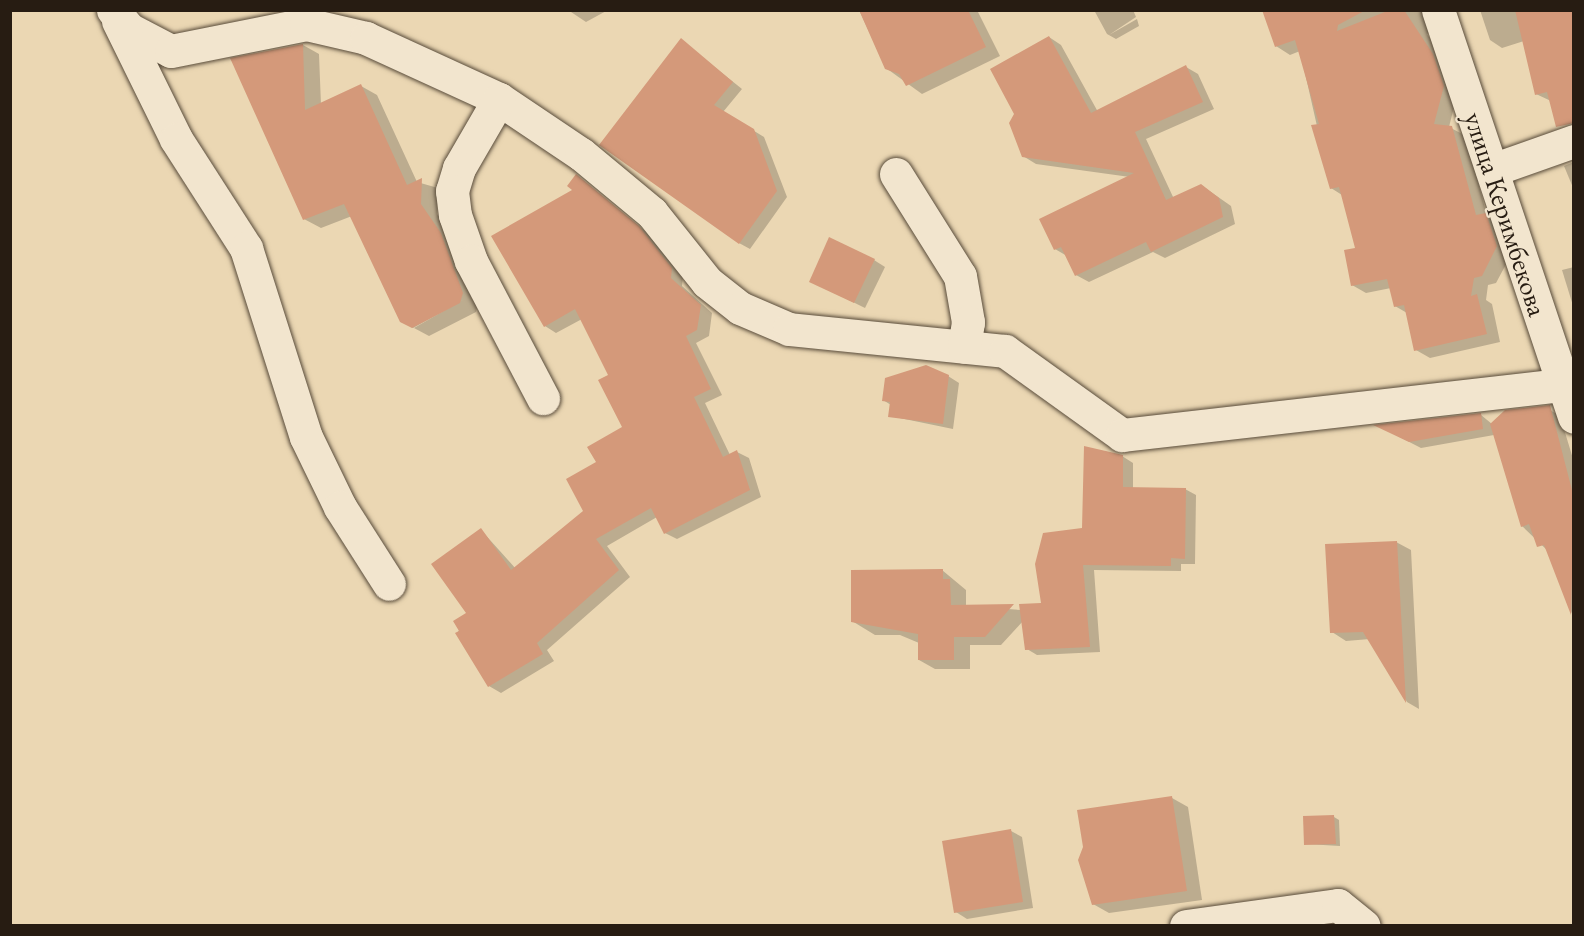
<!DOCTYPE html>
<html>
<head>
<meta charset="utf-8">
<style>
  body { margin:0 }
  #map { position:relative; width:1584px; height:936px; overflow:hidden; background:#ebd7b3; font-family:"EB Garamond",serif }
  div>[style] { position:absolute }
  .shadow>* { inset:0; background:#0003 }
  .building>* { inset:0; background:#d4997a }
  .roads { filter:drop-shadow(0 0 2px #584b3a) drop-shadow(0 0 2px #584b3a) }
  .minor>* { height:33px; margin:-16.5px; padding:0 16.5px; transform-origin:16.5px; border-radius:16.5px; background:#f2e5ce }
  span { translate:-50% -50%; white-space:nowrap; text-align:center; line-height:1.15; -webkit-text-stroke:4.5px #f2e5ce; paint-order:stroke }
  .street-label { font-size:27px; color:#271c12 }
  .frame { position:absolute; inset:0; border:12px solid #271c12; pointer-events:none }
</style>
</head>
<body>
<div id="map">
  <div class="shadow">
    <i style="clip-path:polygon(568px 10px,608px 10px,586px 22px)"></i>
    <i style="clip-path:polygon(859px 10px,977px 10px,1000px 56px,922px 94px,886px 68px)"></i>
    <i style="clip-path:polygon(1094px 10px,1133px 10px,1136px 17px,1109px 35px,1137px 19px,1139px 26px,1116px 39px,1107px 34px)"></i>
    <i style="clip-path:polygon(1263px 10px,1437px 10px,1436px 30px,1427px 34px,1447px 63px,1457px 95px,1449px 127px,1466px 136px,1487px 216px,1500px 223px,1511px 255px,1496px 283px,1488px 285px,1486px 300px,1492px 304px,1500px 342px,1430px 358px,1416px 350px,1407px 313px,1395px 306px,1391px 288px,1366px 293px,1352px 285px,1357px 249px,1342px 195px,1331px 188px,1300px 51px,1290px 55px,1276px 46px)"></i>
    <i style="clip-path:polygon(1480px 10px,1574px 10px,1551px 101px,1536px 94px,1524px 41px,1502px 48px,1490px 40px)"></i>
    <i style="clip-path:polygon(1049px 37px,1061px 45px,1098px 112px,1186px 67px,1198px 74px,1214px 109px,1146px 139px,1174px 199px,1201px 185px,1231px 206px,1235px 224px,1165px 258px,1153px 252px,1089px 282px,1076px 275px,1067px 256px,1055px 249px,1130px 177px,1036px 164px,1023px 156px)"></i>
    <i style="clip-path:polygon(681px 40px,742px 89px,723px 112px,764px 137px,787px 197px,750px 249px,739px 243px)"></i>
    <i style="clip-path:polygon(303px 45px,319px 54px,321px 105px,361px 86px,377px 95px,417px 182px,438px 188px,437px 214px,457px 243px,478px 303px,476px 312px,429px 336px,414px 328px,466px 298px,413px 328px,401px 321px,352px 216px,321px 228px,304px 219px,232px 59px)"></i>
    <i style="clip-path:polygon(1574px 162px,1574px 190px,1564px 166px)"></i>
    <i style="clip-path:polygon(576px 176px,650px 235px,683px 276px,682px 286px,712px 313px,709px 336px,696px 343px,722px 395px,705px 403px,730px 455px,737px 452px,749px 458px,761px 497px,677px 539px,665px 533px,657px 517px,607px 546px,630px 577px,547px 650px,554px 661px,501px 693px,489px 686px,457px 634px,468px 613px,481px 530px,516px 569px,585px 511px,598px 463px,624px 428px,610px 376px,582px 319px,556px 333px,545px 326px)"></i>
    <i style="clip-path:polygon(874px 260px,885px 267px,865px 308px,810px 281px)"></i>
    <i style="clip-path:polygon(1574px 267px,1574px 309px,1562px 270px)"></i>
    <i style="clip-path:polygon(948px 376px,959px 383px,953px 429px,890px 416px,891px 405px,883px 400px)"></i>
    <i style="clip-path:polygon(1545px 407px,1560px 416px,1574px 462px,1574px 619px,1548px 551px,1522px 526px,1494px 435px,1421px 448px,1378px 426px,1481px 415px,1492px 424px)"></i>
    <i style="clip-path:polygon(1122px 456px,1133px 463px,1133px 489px,1185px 489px,1196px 495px,1195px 564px,1181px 564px,1181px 571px,1094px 570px,1100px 652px,1037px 655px,1027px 649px,1023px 621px,1001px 645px,970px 645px,970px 669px,935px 669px,919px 660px,919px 643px,900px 635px,875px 635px,852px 621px,942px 570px,966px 590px,966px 606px,1021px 610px,1042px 605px)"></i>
    <i style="clip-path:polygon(1396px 542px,1411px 550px,1419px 709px,1407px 702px,1370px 639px,1346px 641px,1332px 632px)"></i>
    <i style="clip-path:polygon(1172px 798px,1188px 807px,1202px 900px,1109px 913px,1093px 904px)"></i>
    <i style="clip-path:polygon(1334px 817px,1339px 820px,1340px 846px,1306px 844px)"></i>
    <i style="clip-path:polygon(1011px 831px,1022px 837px,1033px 908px,967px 919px,956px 912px)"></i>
  </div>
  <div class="building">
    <i style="clip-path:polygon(859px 10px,968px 10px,986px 47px,906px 86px,899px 74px,885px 69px)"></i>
    <i style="clip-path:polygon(1262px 10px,1366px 10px,1338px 25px,1337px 31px,1390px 10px,1404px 10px,1433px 54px,1444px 86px,1434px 124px,1452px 126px,1476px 215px,1486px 213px,1497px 246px,1482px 276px,1474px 278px,1471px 296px,1477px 294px,1487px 334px,1414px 351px,1404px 305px,1394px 307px,1387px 279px,1351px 286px,1344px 250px,1355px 248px,1339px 187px,1330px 189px,1311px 125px,1319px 124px,1295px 40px,1275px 47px)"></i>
    <i style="clip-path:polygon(1515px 10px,1574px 10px,1574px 123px,1556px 127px,1547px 92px,1535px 95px)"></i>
    <i style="clip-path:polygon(1049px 36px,1091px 113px,1186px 65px,1203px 102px,1135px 132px,1166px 200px,1201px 184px,1219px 198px,1223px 217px,1151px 252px,1146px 242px,1075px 276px,1061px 247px,1054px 250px,1039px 219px,1134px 173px,1022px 157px,1009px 123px,1014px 114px,990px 69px)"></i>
    <i style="clip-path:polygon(681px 38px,733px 82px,714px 105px,754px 129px,777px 191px,739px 244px,599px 145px)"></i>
    <i style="clip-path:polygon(303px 44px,305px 110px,361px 84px,407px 185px,422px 178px,421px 204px,441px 233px,463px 293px,460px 303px,412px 328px,400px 322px,344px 204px,303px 220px,230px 58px)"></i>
    <i style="clip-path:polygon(576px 174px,639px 226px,672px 268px,671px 278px,701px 305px,697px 330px,686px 336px,711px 389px,694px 397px,723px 457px,737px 450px,750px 490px,664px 534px,651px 508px,596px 539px,619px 570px,537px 643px,543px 654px,488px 687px,455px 633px,459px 631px,453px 621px,466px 613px,431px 564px,481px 528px,511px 570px,583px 511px,566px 479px,596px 462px,587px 447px,622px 427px,598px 380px,608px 375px,575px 309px,544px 327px,491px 236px,572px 190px,567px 186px)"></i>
    <i style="clip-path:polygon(829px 237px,875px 259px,854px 303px,809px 282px)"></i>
    <i style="clip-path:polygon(926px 365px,949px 375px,943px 424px,888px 417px,890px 402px,882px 401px,885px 378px)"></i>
    <i style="clip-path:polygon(1550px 405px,1574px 498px,1571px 615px,1544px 545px,1537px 547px,1529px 524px,1521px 527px,1490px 424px,1505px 410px)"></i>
    <i style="clip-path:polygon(1481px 413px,1483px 429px,1409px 442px,1373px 425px)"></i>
    <i style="clip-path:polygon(1084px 446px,1123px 455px,1123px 487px,1186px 488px,1185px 559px,1171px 558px,1171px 566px,1083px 565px,1090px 647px,1025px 650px,1019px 604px,1041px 603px,1035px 564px,1043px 533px,1082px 528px)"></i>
    <i style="clip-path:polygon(1397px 541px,1406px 703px,1363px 632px,1330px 633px,1325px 544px)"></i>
    <i style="clip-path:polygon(943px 569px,943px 579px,950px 579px,951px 605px,1014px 604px,985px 637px,954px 637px,954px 660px,918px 660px,918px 634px,851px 622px,851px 570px)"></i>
    <i style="clip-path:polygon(1172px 796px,1187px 891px,1092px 905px,1078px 860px,1083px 847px,1077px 810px)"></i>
    <i style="clip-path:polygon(1334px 815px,1336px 844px,1304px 845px,1303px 816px)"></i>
    <i style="clip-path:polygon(1011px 829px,1023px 902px,954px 913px,942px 841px)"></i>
  </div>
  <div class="roads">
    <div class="minor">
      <i style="left:113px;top:10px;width:25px;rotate:50deg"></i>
      <i style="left:129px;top:29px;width:47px;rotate:27.6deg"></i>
      <i style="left:171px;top:51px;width:138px;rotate:-11.3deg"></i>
      <i style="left:306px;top:24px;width:62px;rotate:13.1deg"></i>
      <i style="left:366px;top:38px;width:146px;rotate:24.6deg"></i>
      <i style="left:499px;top:99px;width:99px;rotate:33.9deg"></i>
      <i style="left:581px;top:154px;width:92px;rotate:39.7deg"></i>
      <i style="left:652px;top:213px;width:88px;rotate:51.4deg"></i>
      <i style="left:707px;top:282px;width:42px;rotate:38.2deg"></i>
      <i style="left:740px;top:308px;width:53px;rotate:23.2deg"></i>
      <i style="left:789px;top:329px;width:217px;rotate:5.8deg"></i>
      <i style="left:1005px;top:351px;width:144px;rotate:35.7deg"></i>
      <i style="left:1122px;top:435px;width:443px;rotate:-6.5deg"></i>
      <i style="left:1438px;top:10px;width:429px;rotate:71.5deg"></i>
      <i style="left:118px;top:21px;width:131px;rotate:63.8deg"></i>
      <i style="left:176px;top:139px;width:130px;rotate:57.3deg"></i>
      <i style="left:246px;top:248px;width:198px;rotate:72.4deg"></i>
      <i style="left:306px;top:437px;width:78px;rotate:64.1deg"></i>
      <i style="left:340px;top:507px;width:91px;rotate:57.5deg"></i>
      <i style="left:499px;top:99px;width:80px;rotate:120.1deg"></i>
      <i style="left:459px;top:168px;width:24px;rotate:107deg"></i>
      <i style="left:452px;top:191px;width:24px;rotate:83deg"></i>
      <i style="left:455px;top:215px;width:49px;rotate:70.8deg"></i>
      <i style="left:471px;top:261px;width:155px;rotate:62.3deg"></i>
      <i style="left:1492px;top:170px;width:87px;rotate:-19.5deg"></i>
      <i style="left:896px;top:174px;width:120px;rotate:57.9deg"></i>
      <i style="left:960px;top:276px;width:47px;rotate:80.1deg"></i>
      <i style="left:968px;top:322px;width:25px;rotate:99deg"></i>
      <i style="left:1186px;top:926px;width:153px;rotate:-7.9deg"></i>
      <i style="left:1338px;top:905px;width:33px;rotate:39deg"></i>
    </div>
  </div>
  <div class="street-label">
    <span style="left:1506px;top:214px;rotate:72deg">улица Керимбекова</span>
  </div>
  <div class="frame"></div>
</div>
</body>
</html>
